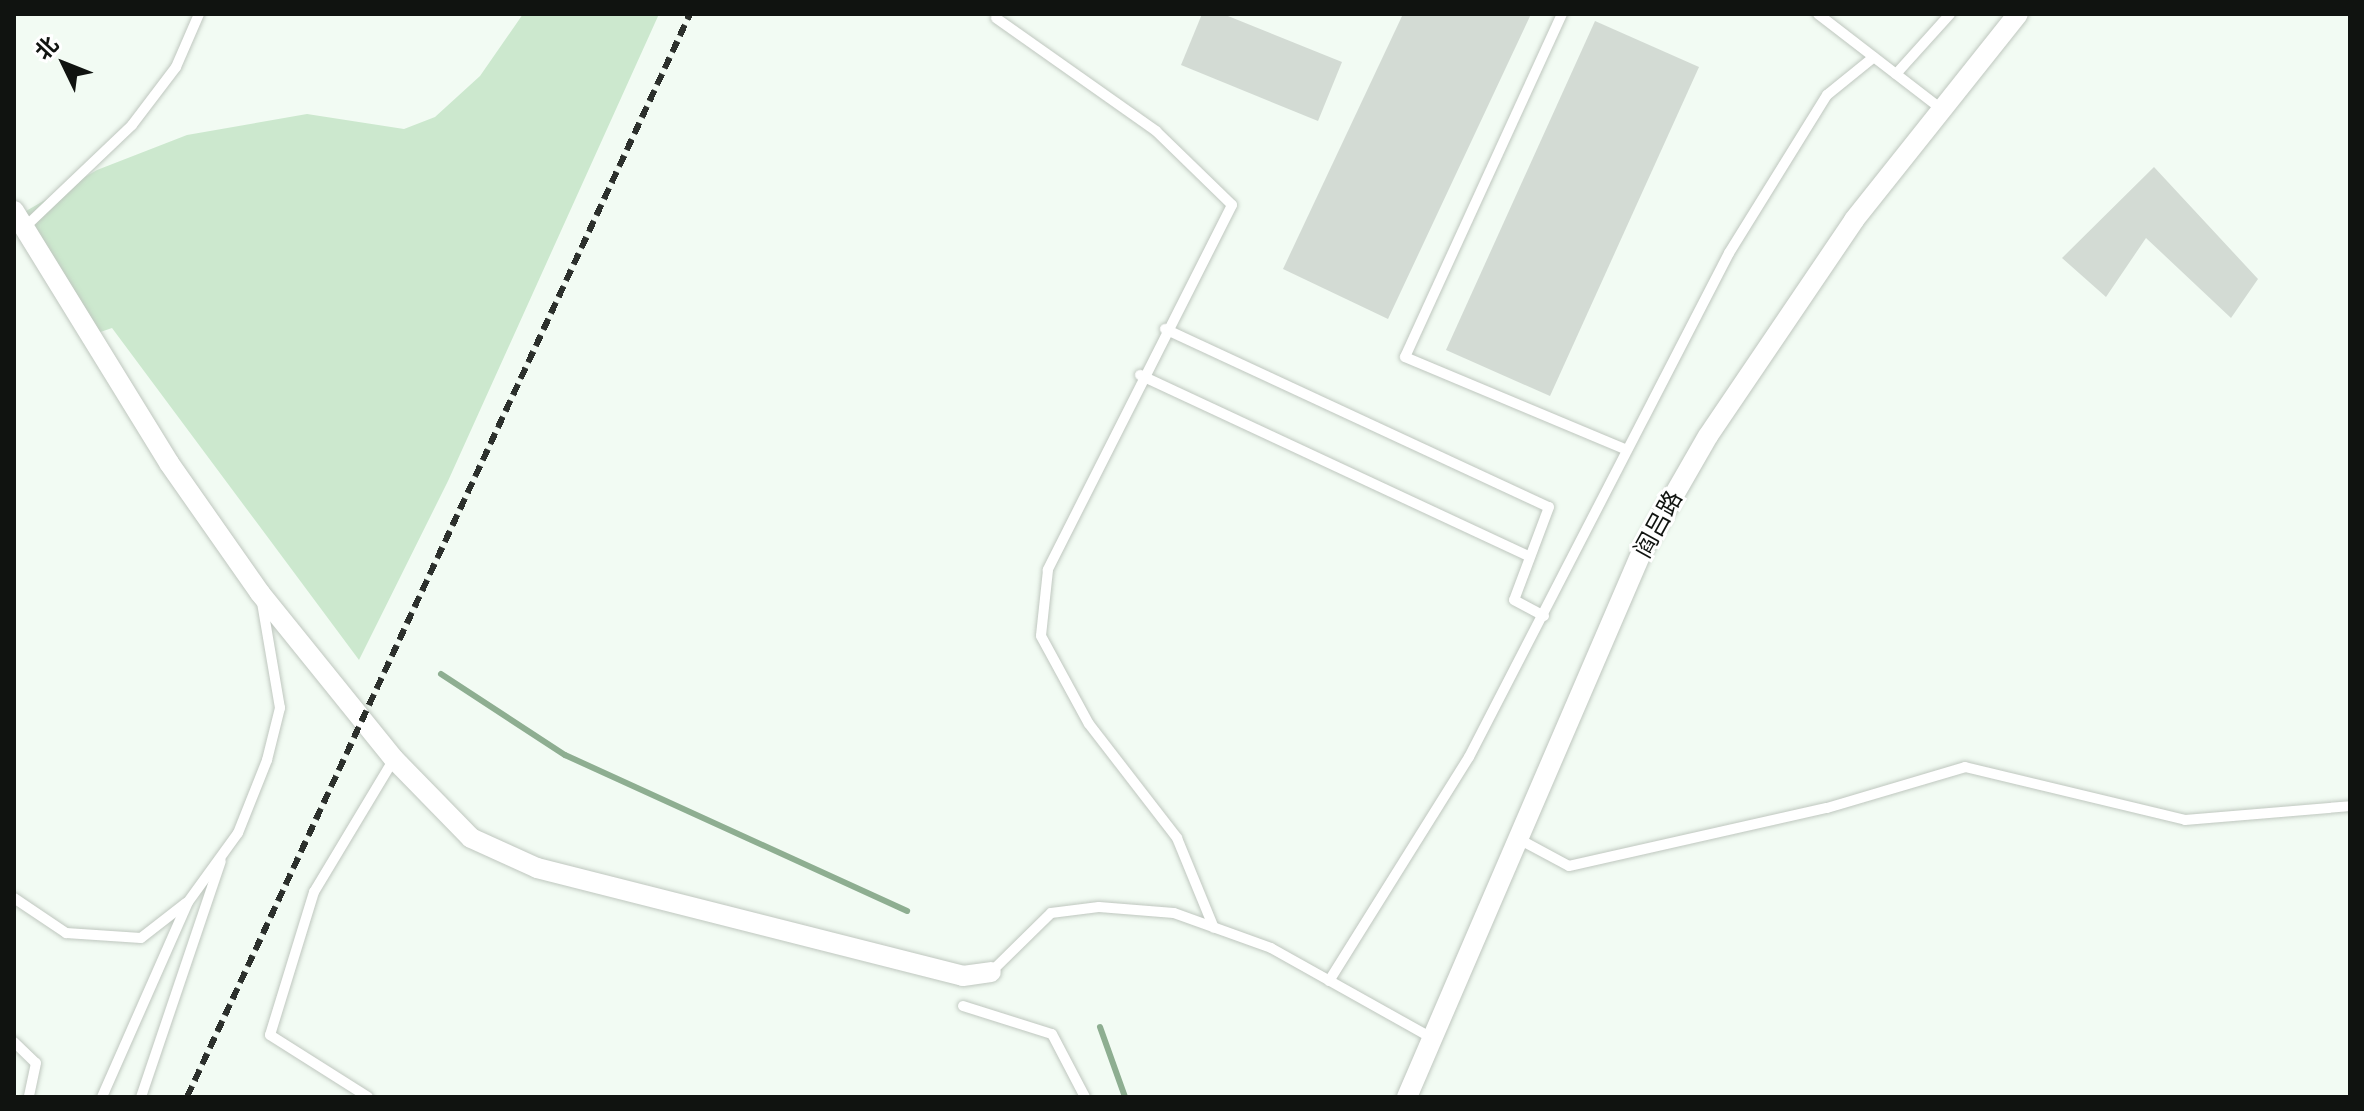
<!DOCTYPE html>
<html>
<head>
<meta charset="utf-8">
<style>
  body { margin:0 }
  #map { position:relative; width:2364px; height:1111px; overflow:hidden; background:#f2fbf3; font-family:Merriweather,"Noto Sans SC",serif }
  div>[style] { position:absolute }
  .green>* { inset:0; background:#cce8ce }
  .stream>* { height:6px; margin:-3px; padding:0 3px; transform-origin:3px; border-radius:3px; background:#8eae91 }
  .building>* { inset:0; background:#d3dbd4 }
  .roads { filter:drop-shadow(0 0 2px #bfc7bf) drop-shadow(0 0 2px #bfc7bf) }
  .service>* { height:10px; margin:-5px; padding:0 5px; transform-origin:5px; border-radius:5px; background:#fff }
  .minor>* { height:20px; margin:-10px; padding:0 10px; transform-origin:10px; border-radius:10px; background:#fff }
  .rail>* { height:6px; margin-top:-3px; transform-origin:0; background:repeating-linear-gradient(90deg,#2c302c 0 12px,transparent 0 18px) }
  span { translate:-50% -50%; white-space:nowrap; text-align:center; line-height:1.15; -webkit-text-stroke:6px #fff; paint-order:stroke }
  .street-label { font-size:24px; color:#101310 }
  .frame { position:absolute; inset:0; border:16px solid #101310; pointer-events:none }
  .north { position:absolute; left:24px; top:24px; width:80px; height:80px; -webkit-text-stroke:6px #fff; paint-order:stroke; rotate:313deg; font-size:22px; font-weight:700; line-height:32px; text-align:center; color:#101310 }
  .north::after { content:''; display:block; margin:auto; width:28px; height:36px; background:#101310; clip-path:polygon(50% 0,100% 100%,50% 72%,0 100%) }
</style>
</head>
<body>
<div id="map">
  <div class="green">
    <i style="clip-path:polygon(523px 14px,659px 14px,448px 481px,359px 660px,112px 328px,86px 337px,14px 218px,97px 170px,187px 135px,307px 114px,404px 129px,435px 117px,480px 76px)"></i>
  </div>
  <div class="stream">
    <i style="left:441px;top:674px;width:148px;rotate:33.2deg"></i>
    <i style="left:565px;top:755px;width:376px;rotate:24.5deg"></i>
    <i style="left:1100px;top:1027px;width:74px;rotate:70.3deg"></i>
  </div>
  <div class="building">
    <i style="clip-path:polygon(1202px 14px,1223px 14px,1342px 62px,1318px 121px,1181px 65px)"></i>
    <i style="clip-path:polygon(1403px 14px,1531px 14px,1388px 319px,1283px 269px)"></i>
    <i style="clip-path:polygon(1595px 21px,1699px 67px,1550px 396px,1446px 350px)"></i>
    <i style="clip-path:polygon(2154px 167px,2258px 279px,2231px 318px,2146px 238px,2106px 297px,2062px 258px)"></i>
  </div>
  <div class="roads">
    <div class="service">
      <i style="left:1562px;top:14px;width:377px;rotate:114.6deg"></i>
      <i style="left:1405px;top:357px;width:238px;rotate:22.7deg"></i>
      <i style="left:1818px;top:14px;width:154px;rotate:37.6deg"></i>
      <i style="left:996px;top:18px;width:196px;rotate:35.2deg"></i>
      <i style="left:1156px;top:131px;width:106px;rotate:44.2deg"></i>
      <i style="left:1232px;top:205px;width:409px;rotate:116.8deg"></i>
      <i style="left:1048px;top:570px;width:66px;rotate:96.1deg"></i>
      <i style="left:1041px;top:636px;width:100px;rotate:61.4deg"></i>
      <i style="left:1089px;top:724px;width:144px;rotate:52.3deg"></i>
      <i style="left:1177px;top:838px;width:97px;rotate:67.7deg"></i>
      <i style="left:1896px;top:74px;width:81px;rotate:-48deg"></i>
      <i style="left:24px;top:228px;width:149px;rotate:-43.6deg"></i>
      <i style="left:132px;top:125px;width:73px;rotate:-52.8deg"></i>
      <i style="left:176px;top:67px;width:58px;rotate:-66.5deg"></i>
      <i style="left:1165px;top:329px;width:423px;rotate:24.9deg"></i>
      <i style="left:1549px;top:507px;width:99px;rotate:110.6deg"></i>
      <i style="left:1514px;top:600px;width:34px;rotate:28deg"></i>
      <i style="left:1140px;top:375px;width:430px;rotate:25deg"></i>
      <i style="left:1515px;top:837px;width:61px;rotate:28.2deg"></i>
      <i style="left:1569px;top:866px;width:264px;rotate:-12.7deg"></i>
      <i style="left:1827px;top:808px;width:144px;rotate:-16.5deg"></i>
      <i style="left:1965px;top:767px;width:226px;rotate:13.5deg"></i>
      <i style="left:2185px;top:820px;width:166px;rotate:-4.8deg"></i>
      <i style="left:14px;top:898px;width:63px;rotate:33.9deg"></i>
      <i style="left:66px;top:933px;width:75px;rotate:3.8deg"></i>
      <i style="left:141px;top:938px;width:57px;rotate:-37.9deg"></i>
      <i style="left:991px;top:972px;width:84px;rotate:-44.5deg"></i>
      <i style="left:1051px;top:913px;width:48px;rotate:-7.1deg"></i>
      <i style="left:1099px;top:907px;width:75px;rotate:4.6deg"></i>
      <i style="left:1174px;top:913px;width:103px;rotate:19.8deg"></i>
      <i style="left:1271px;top:948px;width:184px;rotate:29.2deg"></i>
      <i style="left:1329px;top:981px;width:264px;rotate:-58deg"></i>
      <i style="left:1469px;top:757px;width:567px;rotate:-62.71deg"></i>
      <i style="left:1729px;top:253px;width:186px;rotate:-58.2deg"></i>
      <i style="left:1827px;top:95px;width:60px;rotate:-39deg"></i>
      <i style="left:963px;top:1006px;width:93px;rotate:17.5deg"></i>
      <i style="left:1052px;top:1034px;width:71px;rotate:62.4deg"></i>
      <i style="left:14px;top:1042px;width:30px;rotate:44deg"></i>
      <i style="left:36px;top:1063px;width:35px;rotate:102deg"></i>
      <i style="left:102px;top:1097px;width:213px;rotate:-66.2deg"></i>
      <i style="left:188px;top:902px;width:85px;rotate:-54.1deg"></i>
      <i style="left:238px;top:833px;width:79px;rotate:-68.3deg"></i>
      <i style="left:267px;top:760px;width:54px;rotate:-76deg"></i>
      <i style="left:280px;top:708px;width:107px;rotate:-99.7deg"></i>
      <i style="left:141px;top:1097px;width:249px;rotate:-71.3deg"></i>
      <i style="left:368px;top:1097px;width:116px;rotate:-147.7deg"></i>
      <i style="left:270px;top:1035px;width:150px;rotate:-72.9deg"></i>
      <i style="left:314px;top:892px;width:155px;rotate:-59deg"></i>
    </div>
    <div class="minor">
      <i style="left:14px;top:211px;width:296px;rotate:58.4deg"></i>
      <i style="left:169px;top:463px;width:159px;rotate:55deg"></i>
      <i style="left:260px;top:593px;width:213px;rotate:51.1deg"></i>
      <i style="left:394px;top:759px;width:110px;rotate:45.7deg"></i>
      <i style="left:471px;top:838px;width:72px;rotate:24.4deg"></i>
      <i style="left:537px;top:868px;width:439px;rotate:14.2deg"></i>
      <i style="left:963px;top:976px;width:28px;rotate:-8deg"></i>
      <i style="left:1407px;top:1097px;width:597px;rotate:-66.7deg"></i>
      <i style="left:1643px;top:549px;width:130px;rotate:-60.1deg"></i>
      <i style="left:1708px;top:436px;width:261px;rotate:-55.9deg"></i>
      <i style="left:1854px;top:220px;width:263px;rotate:-51.5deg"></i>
    </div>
  </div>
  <div class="rail">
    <i style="left:187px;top:1097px;width:1194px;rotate:-65.09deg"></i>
  </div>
  <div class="street-label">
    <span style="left:1658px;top:524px;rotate:-61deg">阎吕路</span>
  </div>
  <div class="frame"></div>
  <div class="north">北</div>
</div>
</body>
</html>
